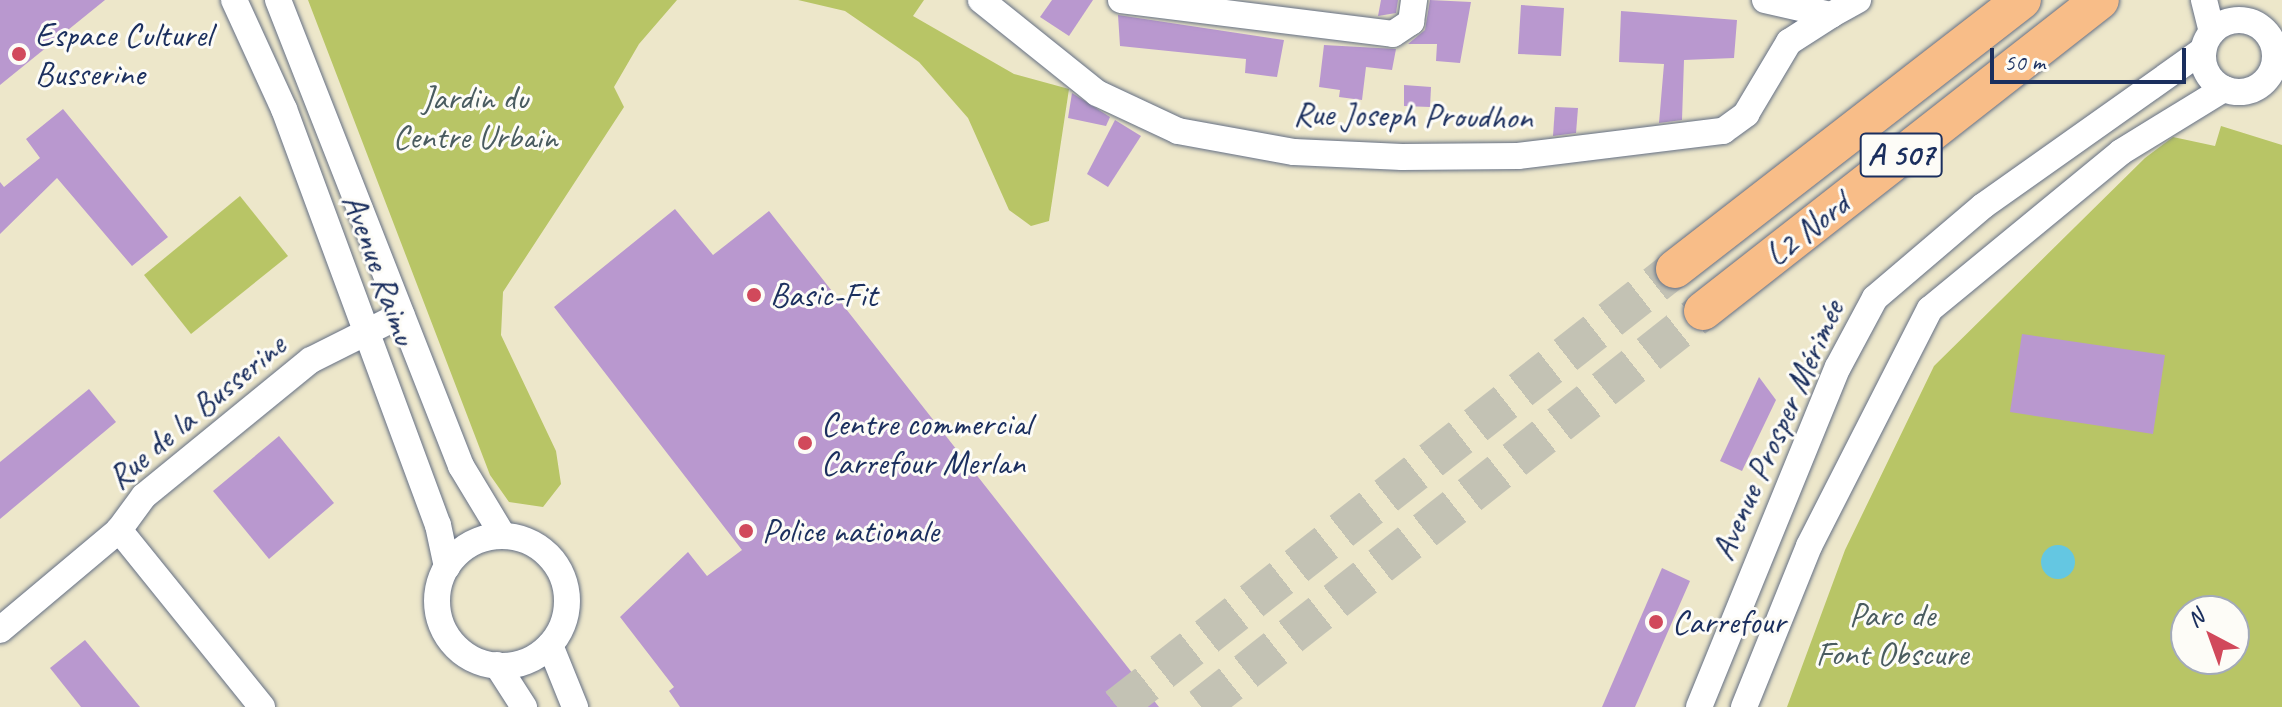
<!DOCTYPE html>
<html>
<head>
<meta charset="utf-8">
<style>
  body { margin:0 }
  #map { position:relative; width:2282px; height:707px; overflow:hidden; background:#ede7ca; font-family:Caveat,sans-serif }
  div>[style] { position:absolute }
  .green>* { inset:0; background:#b8c566 }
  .water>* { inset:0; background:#64c7e2 }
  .round { border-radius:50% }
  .building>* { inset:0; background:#b998cf }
  .highway-tunnel>* { height:38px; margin-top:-19px; transform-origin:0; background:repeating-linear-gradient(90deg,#c3c2b4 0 38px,transparent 0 57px) }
  .roads { filter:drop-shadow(0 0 2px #646f84) drop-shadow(0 0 2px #646f84) }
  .minor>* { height:26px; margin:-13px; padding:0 13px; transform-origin:13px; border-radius:13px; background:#fff }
  .minor>.ring { margin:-13px; padding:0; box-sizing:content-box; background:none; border:26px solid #fff; border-radius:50% }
  .highway>* { height:38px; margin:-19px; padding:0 19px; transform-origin:19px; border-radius:19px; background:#f8bd88 }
  .dots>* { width:22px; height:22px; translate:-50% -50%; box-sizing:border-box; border:4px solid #fdfcf7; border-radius:50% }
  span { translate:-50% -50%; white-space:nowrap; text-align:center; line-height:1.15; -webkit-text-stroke:6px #fdfcf7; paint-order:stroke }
  .shield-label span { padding:2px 6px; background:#fdfcf7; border:2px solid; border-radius:6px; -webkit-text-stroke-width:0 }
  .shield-label { font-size:32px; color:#1b2f5e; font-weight:700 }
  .poi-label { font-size:34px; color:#1b2f5e }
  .left { translate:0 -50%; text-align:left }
  .park-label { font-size:34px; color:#4a5c60 }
  .street-label { font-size:34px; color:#1b2f5e }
  .north { position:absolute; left:2170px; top:595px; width:80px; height:80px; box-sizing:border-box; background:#fdfcf7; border:2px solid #a3aaba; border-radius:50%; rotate:319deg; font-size:22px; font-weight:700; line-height:32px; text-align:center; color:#1b2f5e }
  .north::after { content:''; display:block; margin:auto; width:28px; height:36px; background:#d1495b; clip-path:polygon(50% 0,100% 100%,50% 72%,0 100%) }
  .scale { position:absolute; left:1990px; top:48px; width:196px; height:36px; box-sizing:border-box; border:4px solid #1b2f5e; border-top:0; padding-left:10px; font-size:24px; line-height:28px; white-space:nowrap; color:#1b2f5e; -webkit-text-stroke:6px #fdfcf7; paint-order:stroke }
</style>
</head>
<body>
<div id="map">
  <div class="green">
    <i style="clip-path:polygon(308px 0,677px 0,639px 44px,614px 87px,624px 107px,503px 292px,501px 335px,556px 451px,561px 484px,543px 507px,509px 502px,490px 475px)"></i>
    <i style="clip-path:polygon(798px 0,924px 0,913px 16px,1014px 74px,1069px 89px,1049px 221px,1031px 226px,1009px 210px,968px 118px,919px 62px,845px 11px)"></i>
    <i style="clip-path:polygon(evenodd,2221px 126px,2282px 145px,2282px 707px,1787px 707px,1845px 550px,1934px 366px,2145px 158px,2173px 137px,2215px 146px,2221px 126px,2186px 611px,2234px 611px,2234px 659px,2186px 659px,2186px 611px)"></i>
    <i style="clip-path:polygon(240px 196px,288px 256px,191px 334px,144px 275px)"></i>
  </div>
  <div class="water">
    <i class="round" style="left:2041px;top:545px;width:34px;height:34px"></i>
  </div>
  <div class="building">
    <i style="clip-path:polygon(0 0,105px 0,0 85px)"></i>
    <i style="clip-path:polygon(1052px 0,1093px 0,1069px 36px,1040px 17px)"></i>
    <i style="clip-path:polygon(1381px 0,1398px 0,1396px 13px,1378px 16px)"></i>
    <i style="clip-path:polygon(1430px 0,1471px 2px,1460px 63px,1436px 61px,1437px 44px,1408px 44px,1425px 30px)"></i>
    <i style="clip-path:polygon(1521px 5px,1564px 8px,1561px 56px,1518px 54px)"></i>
    <i style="clip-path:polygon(1621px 11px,1737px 20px,1734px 58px,1684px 60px,1682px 120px,1659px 123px,1664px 64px,1619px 62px)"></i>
    <i style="clip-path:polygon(1118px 15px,1284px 40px,1277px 77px,1245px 73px,1246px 59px,1120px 46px)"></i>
    <i style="clip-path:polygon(1324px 45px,1396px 49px,1392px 70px,1366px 67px,1362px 100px,1339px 97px,1340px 90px,1319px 87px)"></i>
    <i style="clip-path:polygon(1404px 85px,1431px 87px,1430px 107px,1404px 106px)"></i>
    <i style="clip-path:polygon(1072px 93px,1110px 117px,1106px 126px,1068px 118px)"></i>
    <i style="clip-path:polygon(1555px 107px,1578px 108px,1576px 133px,1553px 136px)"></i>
    <i style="clip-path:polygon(63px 109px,168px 237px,132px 266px,57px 178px,0 234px,0 182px,4px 187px,40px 158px,26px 139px)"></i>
    <i style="clip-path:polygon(1115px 120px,1141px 136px,1108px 187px,1087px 174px)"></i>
    <i style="clip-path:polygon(675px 209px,713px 255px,769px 211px,1159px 707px,680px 707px,669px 691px,674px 687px,620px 617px,688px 552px,707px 576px,742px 550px,554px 307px)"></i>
    <i style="clip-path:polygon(2022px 334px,2165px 355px,2153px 434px,2010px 412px)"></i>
    <i style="clip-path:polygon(1759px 377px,1776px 400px,1742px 471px,1720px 461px)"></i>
    <i style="clip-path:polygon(89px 389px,116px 422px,0 519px,0 462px)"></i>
    <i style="clip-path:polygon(279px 436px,334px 503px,269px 559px,213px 491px)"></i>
    <i style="clip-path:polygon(1662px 568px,1690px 581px,1635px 707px,1602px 707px)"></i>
    <i style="clip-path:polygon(85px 640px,140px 707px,81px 707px,50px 668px)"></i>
  </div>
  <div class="highway-tunnel">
    <i style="left:1117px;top:707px;width:709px;rotate:-38.13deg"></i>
    <i style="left:1201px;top:707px;width:639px;rotate:-38.27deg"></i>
  </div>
  <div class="roads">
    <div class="minor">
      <i style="left:234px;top:0;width:120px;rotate:65.4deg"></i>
      <i style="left:284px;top:109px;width:444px;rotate:69.7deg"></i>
      <i style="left:438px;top:525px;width:43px;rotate:77.9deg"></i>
      <i style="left:278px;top:0;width:501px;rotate:68.56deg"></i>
      <i style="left:461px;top:466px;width:79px;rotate:58.9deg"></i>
      <i style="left:981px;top:0;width:149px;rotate:38.7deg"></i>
      <i style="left:1097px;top:93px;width:89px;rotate:25.1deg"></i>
      <i style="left:1178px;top:131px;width:118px;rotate:10.3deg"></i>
      <i style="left:1294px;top:152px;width:108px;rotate:2.7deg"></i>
      <i style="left:1402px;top:157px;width:116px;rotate:-0.5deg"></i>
      <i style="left:1518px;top:156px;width:207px;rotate:-7deg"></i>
      <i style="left:1723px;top:131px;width:29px;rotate:-36deg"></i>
      <i style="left:1746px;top:114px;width:84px;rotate:-59.2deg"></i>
      <i style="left:1789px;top:42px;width:50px;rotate:-32.7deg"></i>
      <i style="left:1121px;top:0;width:274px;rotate:7.1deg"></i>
      <i style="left:1393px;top:34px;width:22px;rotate:-34deg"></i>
      <i style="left:1411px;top:22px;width:22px;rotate:-82deg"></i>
      <i style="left:1765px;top:0;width:68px;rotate:12.8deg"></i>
      <i style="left:1831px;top:15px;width:31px;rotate:-29deg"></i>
      <i style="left:2204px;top:0;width:33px;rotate:76deg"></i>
      <i class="ring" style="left:2203px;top:20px;width:46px;height:46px"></i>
      <i class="ring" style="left:437px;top:536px;width:104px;height:104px"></i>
      <i style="left:0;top:630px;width:155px;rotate:-40deg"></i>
      <i style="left:550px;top:645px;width:67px;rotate:68deg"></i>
      <i style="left:497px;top:665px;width:50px;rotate:57.3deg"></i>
      <i style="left:262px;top:707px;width:228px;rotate:-128.9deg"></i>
      <i style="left:119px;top:530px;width:42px;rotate:-53.7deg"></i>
      <i style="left:144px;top:496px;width:215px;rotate:-39.2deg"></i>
      <i style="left:311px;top:360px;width:101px;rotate:-26.6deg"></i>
      <i style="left:1699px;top:707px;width:367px;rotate:-67.8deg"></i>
      <i style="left:1838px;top:367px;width:78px;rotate:-61.8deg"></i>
      <i style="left:1875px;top:298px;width:142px;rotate:-40.4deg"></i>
      <i style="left:1983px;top:206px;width:270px;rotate:-35.3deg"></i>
      <i style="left:1744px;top:707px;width:174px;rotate:-68deg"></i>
      <i style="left:1809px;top:546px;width:266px;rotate:-63deg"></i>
      <i style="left:1930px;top:309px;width:247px;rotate:-39.4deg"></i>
      <i style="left:2121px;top:152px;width:121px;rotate:-31.5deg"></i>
    </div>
    <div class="highway">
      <i style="left:1675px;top:269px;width:439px;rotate:-37.8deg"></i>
      <i style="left:1703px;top:311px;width:504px;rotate:-38.07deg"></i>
    </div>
  </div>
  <div class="dots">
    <i style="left:19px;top:54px;background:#d1495b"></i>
    <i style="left:754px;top:295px;background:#d1495b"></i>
    <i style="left:805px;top:443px;background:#d1495b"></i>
    <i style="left:746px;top:531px;background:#d1495b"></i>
    <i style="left:1656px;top:622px;background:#d1495b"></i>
  </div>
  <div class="shield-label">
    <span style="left:1901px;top:155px">A 507</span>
  </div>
  <div class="poi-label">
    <span class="left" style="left:35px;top:54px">Espace Culturel<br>Busserine</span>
    <span class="left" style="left:770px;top:295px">Basic-Fit</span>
    <span class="left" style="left:821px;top:443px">Centre commercial<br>Carrefour Merlan</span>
    <span class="left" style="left:762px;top:531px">Police nationale</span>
    <span class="left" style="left:1672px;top:622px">Carrefour</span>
  </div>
  <div class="park-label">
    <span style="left:475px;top:117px">Jardin du<br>Centre Urbain</span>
    <span style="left:1892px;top:634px">Parc de<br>Font Obscure</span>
  </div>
  <div class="street-label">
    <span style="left:1413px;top:115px;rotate:1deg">Rue Joseph Proudhon</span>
    <span style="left:1807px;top:229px;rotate:-38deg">L2 Nord</span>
    <span style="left:380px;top:269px;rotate:70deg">Avenue Raimu</span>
    <span style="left:196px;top:411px;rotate:-40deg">Rue de la Busserine</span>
    <span style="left:1777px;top:430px;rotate:-66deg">Avenue Prosper Mérimée</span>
  </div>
  <div class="north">N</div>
  <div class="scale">50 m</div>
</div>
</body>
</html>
